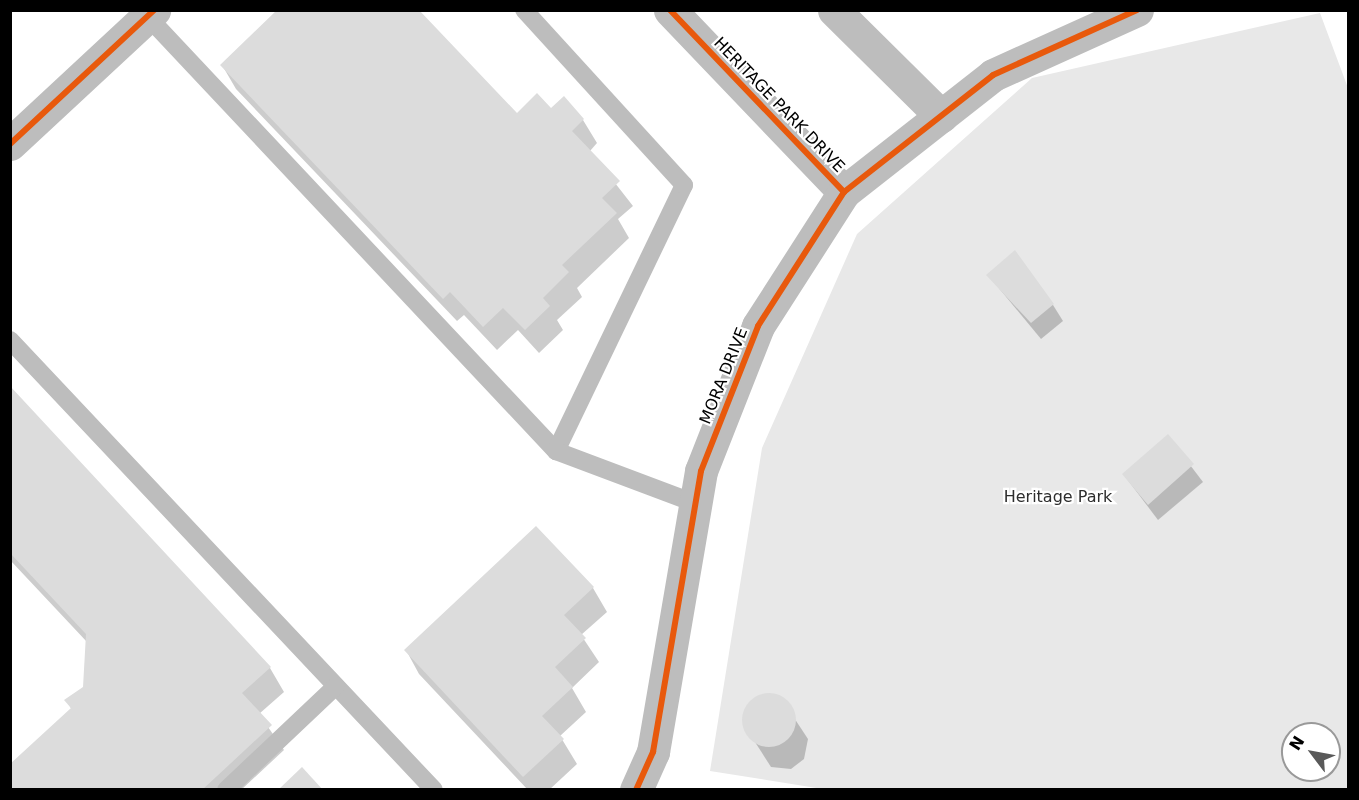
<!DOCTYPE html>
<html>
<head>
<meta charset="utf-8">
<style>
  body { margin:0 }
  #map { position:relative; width:1359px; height:800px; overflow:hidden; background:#fff; font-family:"DejaVu Sans",sans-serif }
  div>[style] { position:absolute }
  .green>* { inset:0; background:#e8e8e8 }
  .shadow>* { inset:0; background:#0003 }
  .building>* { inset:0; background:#dcdcdc }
  .round { border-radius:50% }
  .service>* { height:18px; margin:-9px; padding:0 9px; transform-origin:9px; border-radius:9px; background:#bdbdbd }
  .minor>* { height:33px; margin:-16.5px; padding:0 16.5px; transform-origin:16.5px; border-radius:16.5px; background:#bdbdbd }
  .cycleway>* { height:6px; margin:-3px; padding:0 3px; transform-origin:3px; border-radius:3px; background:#e8590c }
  span { translate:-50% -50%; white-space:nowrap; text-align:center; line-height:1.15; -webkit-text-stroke:4.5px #fff; paint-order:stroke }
  .street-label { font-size:16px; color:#000 }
  .park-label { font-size:16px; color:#2d2d2d }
  .frame { position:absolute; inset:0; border:12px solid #000; pointer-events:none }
  .north { position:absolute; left:1281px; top:722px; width:60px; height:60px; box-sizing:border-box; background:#fff; border:2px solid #999; border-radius:50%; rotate:302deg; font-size:16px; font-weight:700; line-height:24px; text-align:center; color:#000 }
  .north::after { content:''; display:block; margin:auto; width:21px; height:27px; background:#595959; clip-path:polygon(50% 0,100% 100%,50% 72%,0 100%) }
</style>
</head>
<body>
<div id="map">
  <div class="green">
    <i style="clip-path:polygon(evenodd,1320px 13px,1348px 88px,1348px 789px,829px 790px,710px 771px,762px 448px,857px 234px,1032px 78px,1320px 13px,1293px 734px,1329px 734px,1329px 770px,1293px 770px,1293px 734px)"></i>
  </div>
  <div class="shadow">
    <i style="clip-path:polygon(222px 65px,517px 115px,551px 110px,583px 120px,597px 143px,590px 151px,633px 206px,618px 219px,629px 238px,577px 288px,582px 297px,557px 320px,563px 330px,539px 353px,518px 330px,497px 350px,464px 315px,457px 321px,236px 89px)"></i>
    <i style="clip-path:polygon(988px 275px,1053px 305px,1063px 321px,1041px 339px)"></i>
    <i style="clip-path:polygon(10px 388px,270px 668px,284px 692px,259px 714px,284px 750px,241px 790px,10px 790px,72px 710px,66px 700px,85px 688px,87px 642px,10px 560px)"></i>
    <i style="clip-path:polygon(1168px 436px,1203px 482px,1158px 520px,1124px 475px)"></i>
    <i style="clip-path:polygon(536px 528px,593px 588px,607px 612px,581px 635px,599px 662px,572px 688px,586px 712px,560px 736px,577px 764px,549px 790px,528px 790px,419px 674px,406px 650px)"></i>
    <i style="clip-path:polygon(761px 695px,781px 698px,808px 739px,804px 759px,791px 769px,771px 767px,744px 725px,748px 705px)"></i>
  </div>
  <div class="building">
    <i style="clip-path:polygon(277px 10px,419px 10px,517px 113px,537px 93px,551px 108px,564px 96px,584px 119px,572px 131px,620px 181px,602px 198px,617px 213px,562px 265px,569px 272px,543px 298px,550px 306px,525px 330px,503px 308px,483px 327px,450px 292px,443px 299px,220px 65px)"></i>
    <i style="clip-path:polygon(1015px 250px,1054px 304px,1031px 323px,986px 275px)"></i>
    <i style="clip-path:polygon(10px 386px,271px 667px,242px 693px,272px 725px,202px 790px,10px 790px,10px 764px,71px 708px,64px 700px,83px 687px,86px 634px,10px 553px)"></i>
    <i style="clip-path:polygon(1168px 434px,1194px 464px,1148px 505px,1122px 474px)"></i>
    <i style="clip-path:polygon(536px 526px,594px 587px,564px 615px,586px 638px,555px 667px,573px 687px,542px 716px,564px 739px,523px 777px,404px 650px)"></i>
    <i class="round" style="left:742px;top:693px;width:54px;height:54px"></i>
    <i style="clip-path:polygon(302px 767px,323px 790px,278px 790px)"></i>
  </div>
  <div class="service">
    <i style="left:148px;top:17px;width:596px;rotate:46.77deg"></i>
    <i style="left:556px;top:451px;width:295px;rotate:-64.3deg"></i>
    <i style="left:684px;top:185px;width:237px;rotate:-132.4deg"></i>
    <i style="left:10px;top:340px;width:618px;rotate:46.7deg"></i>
    <i style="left:556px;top:451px;width:147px;rotate:20.6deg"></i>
    <i style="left:226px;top:790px;width:151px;rotate:-43.4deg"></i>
  </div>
  <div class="minor">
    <i style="left:670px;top:10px;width:252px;rotate:46.3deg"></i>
    <i style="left:834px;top:10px;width:151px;rotate:44.7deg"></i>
    <i style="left:10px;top:144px;width:197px;rotate:-42.9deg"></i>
    <i style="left:636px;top:790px;width:42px;rotate:-65.9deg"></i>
    <i style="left:653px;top:752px;width:285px;rotate:-80.3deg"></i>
    <i style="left:701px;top:471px;width:156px;rotate:-68.5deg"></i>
    <i style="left:758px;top:326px;width:159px;rotate:-57.3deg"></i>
    <i style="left:844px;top:192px;width:189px;rotate:-38.1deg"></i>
    <i style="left:993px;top:75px;width:158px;rotate:-24.3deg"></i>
  </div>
  <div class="cycleway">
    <i style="left:670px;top:10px;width:252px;rotate:46.3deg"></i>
    <i style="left:10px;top:144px;width:197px;rotate:-42.9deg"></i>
    <i style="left:636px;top:790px;width:42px;rotate:-65.9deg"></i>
    <i style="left:653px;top:752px;width:285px;rotate:-80.3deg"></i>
    <i style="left:701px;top:471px;width:156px;rotate:-68.5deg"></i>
    <i style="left:758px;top:326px;width:159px;rotate:-57.3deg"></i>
    <i style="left:844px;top:192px;width:189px;rotate:-38.1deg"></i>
    <i style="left:993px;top:75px;width:158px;rotate:-24.3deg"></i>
  </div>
  <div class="street-label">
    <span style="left:779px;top:105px;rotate:46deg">HERITAGE PARK DRIVE</span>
    <span style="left:724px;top:376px;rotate:-68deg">MORA DRIVE</span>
  </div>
  <div class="park-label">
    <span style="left:1058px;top:497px">Heritage Park</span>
  </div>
  <div class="frame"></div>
  <div class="north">N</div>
</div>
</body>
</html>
